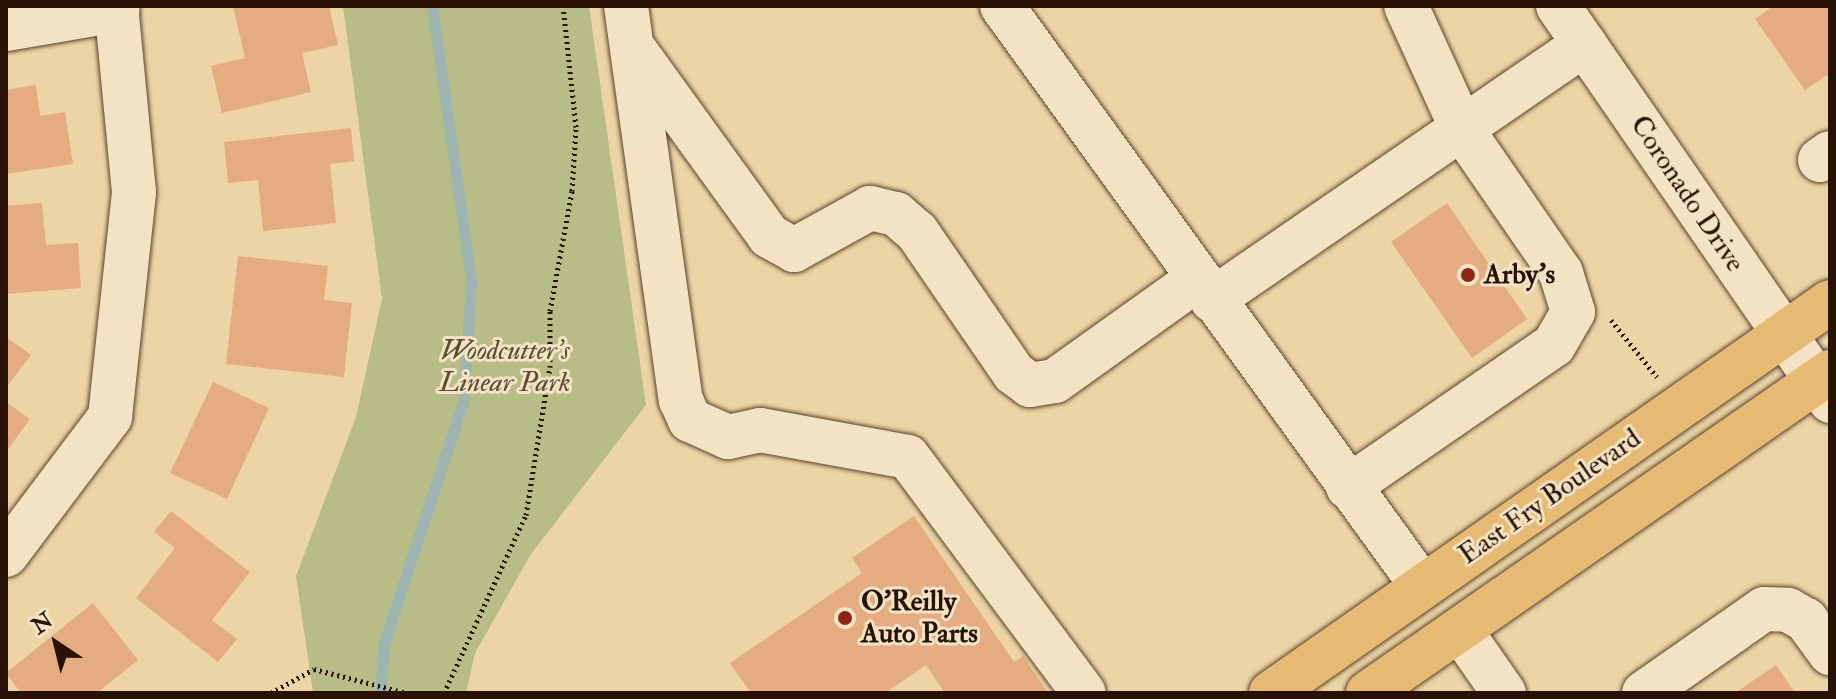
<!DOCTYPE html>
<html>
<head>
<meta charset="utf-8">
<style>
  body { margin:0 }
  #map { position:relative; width:1836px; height:699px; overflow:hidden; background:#ecd4a5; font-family:"IM FELL Double Pica",serif }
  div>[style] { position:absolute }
  .green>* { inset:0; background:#b8bc86 }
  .stream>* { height:11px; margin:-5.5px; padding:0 5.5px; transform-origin:5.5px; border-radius:5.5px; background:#9db5b2 }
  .building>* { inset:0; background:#e5ab81 }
  .path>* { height:5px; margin-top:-2.5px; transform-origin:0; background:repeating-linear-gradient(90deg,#281105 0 2px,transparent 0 6px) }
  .roads { filter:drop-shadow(0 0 2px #59422d) drop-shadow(0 0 2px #59422d) }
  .minor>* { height:44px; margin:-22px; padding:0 22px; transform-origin:22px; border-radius:22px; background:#f3e3c4 }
  .major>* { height:44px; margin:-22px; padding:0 22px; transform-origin:22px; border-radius:22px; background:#e6ba72 }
  .dots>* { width:22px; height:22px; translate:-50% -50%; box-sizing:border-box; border:4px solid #f3e3c4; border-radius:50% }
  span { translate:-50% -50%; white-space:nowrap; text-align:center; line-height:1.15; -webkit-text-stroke:6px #f3e3c4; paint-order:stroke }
  .street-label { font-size:28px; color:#281105 }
  .poi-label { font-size:28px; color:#281105; font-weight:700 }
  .left { translate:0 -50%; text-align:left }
  .park-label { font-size:28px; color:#5a4d32; font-style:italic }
  .frame { position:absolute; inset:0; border:8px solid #281105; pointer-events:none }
  .north { position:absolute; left:16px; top:603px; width:80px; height:80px; -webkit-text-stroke:6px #f3e3c4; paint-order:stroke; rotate:325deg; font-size:22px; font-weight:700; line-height:32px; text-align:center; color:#281105 }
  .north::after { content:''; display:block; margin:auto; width:28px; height:36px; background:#281105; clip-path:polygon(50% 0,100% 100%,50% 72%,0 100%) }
</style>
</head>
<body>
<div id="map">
  <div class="green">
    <i style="clip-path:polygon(343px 6px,589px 6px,646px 405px,531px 554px,475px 653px,466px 693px,313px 693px,296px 576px,356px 417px,382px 299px)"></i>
  </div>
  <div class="stream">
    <i style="left:380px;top:693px;width:50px;rotate:-85.4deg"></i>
    <i style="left:384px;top:643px;width:258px;rotate:-71.9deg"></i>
    <i style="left:464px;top:398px;width:117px;rotate:-86.6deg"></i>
    <i style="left:471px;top:281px;width:278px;rotate:-98.1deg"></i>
  </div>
  <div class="building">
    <i style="clip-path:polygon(233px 6px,329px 6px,338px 45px,302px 53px,311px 92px,222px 113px,211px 66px,245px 58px)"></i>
    <i style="clip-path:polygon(1773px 6px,1830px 6px,1830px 79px,1827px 75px,1805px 90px,1755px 19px)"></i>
    <i style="clip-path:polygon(36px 85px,40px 116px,65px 112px,73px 164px,6px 174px,6px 90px)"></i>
    <i style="clip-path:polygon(351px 128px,354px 161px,330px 164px,336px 223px,263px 231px,258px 180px,228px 183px,224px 142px)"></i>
    <i style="clip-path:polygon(42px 203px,46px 245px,78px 243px,81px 288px,6px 294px,6px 206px)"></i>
    <i style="clip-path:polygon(1447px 203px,1527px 319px,1472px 358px,1391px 242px)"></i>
    <i style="clip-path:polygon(238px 256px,328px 266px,324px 300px,352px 303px,344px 377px,226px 364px)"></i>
    <i style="clip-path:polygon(6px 337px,31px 355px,6px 388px)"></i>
    <i style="clip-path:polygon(213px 382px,269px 408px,227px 499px,170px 473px)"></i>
    <i style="clip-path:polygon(6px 402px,30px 419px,6px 452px)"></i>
    <i style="clip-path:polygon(171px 511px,250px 572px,212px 620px,237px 639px,218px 662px,136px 598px,175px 548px,154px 532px)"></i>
    <i style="clip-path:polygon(914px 516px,1014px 662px,1023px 656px,1048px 693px,945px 693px,926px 665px,885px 693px,751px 693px,730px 663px,862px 573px,852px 558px)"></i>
    <i style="clip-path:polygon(93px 603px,138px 660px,97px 693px,21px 693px,6px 673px)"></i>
    <i style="clip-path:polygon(1776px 665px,1795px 693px,1735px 693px)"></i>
  </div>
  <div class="path">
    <i style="left:1611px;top:320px;width:73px;rotate:51.1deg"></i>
    <i style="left:271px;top:693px;width:49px;rotate:-29.2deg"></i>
    <i style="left:314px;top:669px;width:95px;rotate:14.6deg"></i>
    <i style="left:444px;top:693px;width:196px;rotate:-65.3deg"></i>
    <i style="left:526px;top:515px;width:150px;rotate:-80.8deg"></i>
    <i style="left:550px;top:367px;width:56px;rotate:-90deg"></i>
    <i style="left:550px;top:311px;width:122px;rotate:-79.6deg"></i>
    <i style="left:572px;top:191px;width:64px;rotate:-86.4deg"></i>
    <i style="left:576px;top:127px;width:122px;rotate:-96.1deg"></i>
  </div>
  <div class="roads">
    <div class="minor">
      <i style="left:626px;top:6px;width:398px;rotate:82.1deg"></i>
      <i style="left:681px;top:400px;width:22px;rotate:66deg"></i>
      <i style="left:690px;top:420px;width:42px;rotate:24.1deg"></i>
      <i style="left:728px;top:437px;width:33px;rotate:-12deg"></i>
      <i style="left:760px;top:430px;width:150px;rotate:10.3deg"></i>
      <i style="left:908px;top:457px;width:294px;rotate:53.3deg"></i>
      <i style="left:1002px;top:6px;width:716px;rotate:54.09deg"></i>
      <i style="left:1558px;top:6px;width:480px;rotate:55.4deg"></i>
      <i style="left:6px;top:29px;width:113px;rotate:-9.7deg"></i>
      <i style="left:636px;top:52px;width:227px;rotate:54.1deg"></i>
      <i style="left:769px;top:236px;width:29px;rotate:29deg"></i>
      <i style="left:794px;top:250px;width:87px;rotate:-28.9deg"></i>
      <i style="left:870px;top:208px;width:27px;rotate:13deg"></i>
      <i style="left:896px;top:214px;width:28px;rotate:41deg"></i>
      <i style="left:917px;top:232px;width:171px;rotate:55.5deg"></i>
      <i style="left:1014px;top:373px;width:20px;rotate:37deg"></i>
      <i style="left:1030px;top:385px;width:25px;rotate:-9deg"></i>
      <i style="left:1055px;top:381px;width:173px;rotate:-35.6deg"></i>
      <i style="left:1820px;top:160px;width:12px;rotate:-35deg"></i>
      <i style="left:1212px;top:300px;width:452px;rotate:-34.5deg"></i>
      <i style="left:1348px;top:487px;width:250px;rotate:-34.6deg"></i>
      <i style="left:1554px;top:345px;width:38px;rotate:-60deg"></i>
      <i style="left:1573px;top:312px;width:41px;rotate:-107.1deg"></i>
      <i style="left:1561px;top:273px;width:173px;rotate:-124.6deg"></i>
      <i style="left:1463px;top:131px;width:137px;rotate:-114.5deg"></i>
      <i style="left:6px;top:555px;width:173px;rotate:-53deg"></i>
      <i style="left:110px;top:417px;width:226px;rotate:-83.9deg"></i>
      <i style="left:134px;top:192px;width:187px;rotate:-95.5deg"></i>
      <i style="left:1460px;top:630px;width:77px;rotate:55.1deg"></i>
      <i style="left:1644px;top:693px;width:146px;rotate:-35deg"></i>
      <i style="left:1764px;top:609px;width:24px;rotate:2deg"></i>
      <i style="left:1788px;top:610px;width:21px;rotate:29deg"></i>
      <i style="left:1806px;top:620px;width:41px;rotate:54deg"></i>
    </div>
    <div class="major">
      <i style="left:1271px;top:693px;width:682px;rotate:-34.97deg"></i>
      <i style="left:1368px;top:693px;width:563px;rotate:-34.79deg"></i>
    </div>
  </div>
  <div class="dots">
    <i style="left:1468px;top:275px;background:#8f2418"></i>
    <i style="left:845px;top:618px;background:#8f2418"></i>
  </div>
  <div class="street-label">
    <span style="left:1687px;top:194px;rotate:56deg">Coronado Drive</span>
    <span style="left:1550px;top:497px;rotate:-35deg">East Fry Boulevard</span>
  </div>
  <div class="poi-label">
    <span class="left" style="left:1484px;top:275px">Arby's</span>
    <span class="left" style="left:861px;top:618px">O'Reilly<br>Auto Parts</span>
  </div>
  <div class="park-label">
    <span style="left:505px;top:367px">Woodcutter's<br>Linear Park</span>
  </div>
  <div class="frame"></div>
  <div class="north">N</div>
</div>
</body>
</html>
